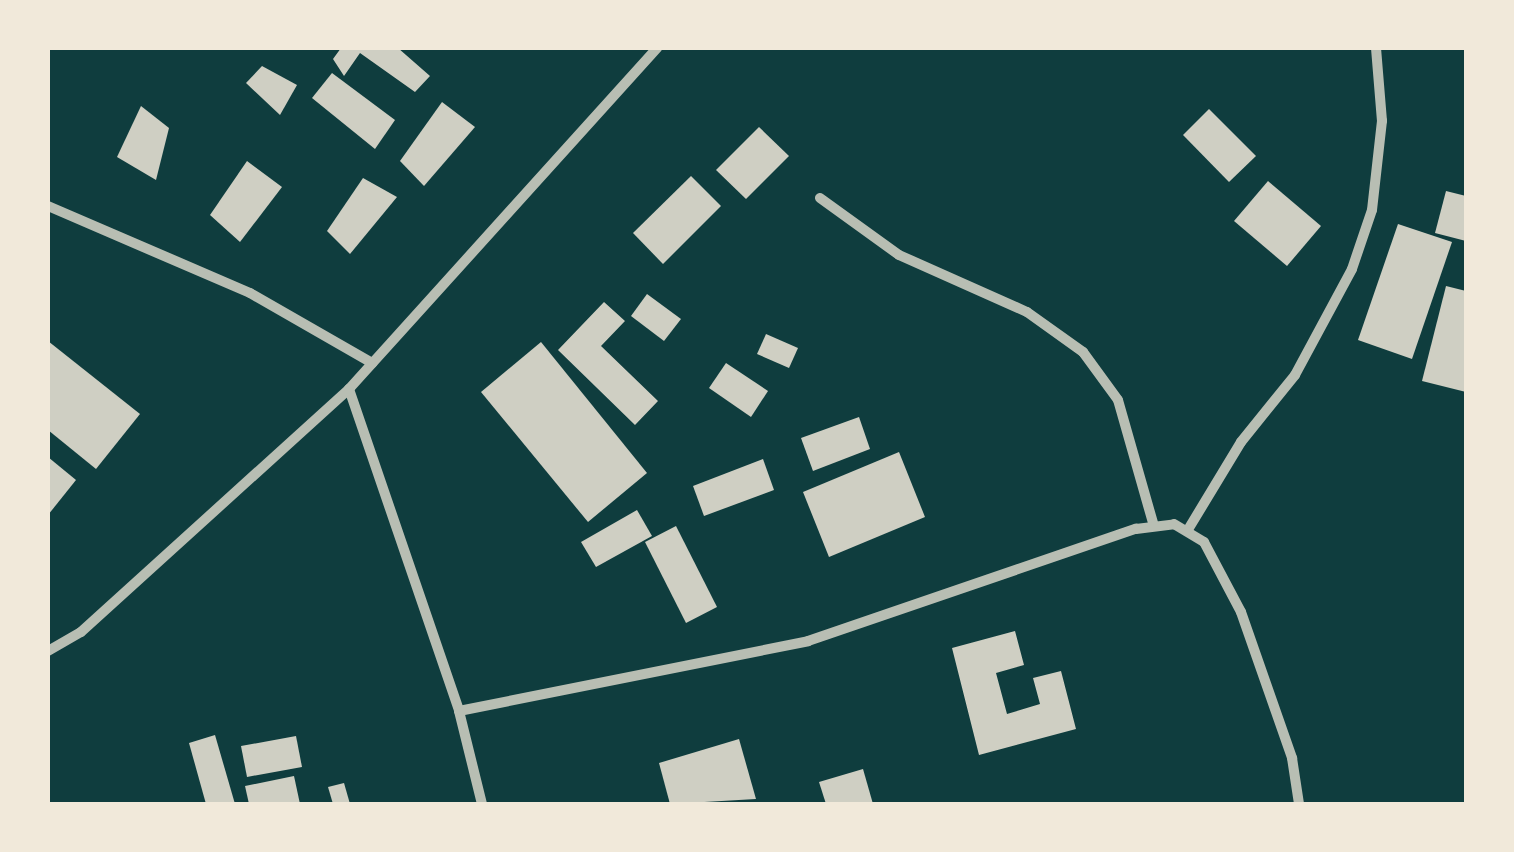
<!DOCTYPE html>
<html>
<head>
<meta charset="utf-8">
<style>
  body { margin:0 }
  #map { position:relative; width:1514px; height:852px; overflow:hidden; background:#0f3d3e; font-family:Signika,sans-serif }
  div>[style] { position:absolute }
  .building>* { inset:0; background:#cfcfc3 }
  .minor>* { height:10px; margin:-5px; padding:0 5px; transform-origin:5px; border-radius:5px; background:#b8beb3 }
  span { translate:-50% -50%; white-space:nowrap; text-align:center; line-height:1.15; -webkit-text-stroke:8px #f1e9da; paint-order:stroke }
  .frame { position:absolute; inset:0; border:50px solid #f1e9da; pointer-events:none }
</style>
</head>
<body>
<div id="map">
  <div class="building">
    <i style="clip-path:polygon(341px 48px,398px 48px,430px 76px,415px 92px,360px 53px,344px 76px,333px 59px)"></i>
    <i style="clip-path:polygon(262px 66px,297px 85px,280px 115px,246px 83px)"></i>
    <i style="clip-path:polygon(332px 73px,395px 120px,375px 149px,312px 98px)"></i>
    <i style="clip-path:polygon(442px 102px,475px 127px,424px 186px,400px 161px)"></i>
    <i style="clip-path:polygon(141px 106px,169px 128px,156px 180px,117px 157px)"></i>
    <i style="clip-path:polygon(1209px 109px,1256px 156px,1229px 182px,1183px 135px)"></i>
    <i style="clip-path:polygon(759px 127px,789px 156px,746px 199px,716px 170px)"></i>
    <i style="clip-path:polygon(247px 161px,282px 187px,240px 242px,210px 215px)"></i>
    <i style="clip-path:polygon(691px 176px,721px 206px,663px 264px,633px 233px)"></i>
    <i style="clip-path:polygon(363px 178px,397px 197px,350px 254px,327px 231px)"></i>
    <i style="clip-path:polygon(1268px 181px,1321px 226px,1287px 266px,1234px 221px)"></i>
    <i style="clip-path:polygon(1446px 191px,1466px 196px,1466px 241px,1435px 233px)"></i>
    <i style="clip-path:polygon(1398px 224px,1452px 242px,1412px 359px,1358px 340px)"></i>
    <i style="clip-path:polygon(1446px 286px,1466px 291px,1466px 392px,1422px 381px)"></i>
    <i style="clip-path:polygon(647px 294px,681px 319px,664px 341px,631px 316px)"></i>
    <i style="clip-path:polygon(604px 302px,625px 321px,601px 346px,658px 401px,635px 425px,558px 350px)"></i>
    <i style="clip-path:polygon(766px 334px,798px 348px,789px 368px,757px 354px)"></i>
    <i style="clip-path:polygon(48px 341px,140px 414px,96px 469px,48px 430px)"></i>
    <i style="clip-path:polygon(541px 342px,647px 473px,588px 522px,481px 392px)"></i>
    <i style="clip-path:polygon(726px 363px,768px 391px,751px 417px,709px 388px)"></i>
    <i style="clip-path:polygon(859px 417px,870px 449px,813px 471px,801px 438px)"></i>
    <i style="clip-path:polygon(899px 452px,925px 517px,829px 557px,803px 492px)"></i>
    <i style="clip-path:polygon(48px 457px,76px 480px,48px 515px)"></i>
    <i style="clip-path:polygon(763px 459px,774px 490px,704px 516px,693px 486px)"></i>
    <i style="clip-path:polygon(637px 510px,652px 536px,596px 567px,581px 542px)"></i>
    <i style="clip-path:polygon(676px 526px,717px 607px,686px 623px,645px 542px)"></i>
    <i style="clip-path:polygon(1015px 631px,1024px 665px,996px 673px,1007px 714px,1040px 704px,1033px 678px,1061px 671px,1076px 729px,979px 755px,952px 648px)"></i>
    <i style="clip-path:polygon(215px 735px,235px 804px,206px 804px,189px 743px)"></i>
    <i style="clip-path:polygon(296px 736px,302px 767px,247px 777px,241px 746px)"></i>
    <i style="clip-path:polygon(739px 739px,756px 799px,670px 804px,659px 763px)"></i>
    <i style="clip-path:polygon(863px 769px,873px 804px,826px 804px,819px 782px)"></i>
    <i style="clip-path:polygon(294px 776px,300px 804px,249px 804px,245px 786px)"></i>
    <i style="clip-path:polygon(344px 783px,350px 804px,333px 804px,328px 787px)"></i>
  </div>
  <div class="minor">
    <i style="left:820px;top:198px;width:97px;rotate:35.8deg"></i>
    <i style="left:899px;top:255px;width:140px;rotate:24deg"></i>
    <i style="left:1027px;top:312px;width:69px;rotate:35.5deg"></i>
    <i style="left:1083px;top:352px;width:59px;rotate:53.9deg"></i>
    <i style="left:1118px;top:400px;width:131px;rotate:74.1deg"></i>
    <i style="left:48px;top:206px;width:220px;rotate:23.3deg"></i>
    <i style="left:250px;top:293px;width:141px;rotate:29.8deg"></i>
    <i style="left:349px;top:389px;width:340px;rotate:71.1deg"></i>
    <i style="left:459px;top:711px;width:96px;rotate:76.1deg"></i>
    <i style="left:1189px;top:528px;width:100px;rotate:-58.8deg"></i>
    <i style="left:1241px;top:442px;width:86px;rotate:-51.1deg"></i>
    <i style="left:1295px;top:375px;width:120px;rotate:-61.7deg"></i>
    <i style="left:1352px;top:269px;width:62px;rotate:-71.3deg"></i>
    <i style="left:1372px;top:210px;width:90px;rotate:-83.6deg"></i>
    <i style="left:1382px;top:121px;width:73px;rotate:-94.7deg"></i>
    <i style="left:48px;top:651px;width:38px;rotate:-30deg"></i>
    <i style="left:81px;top:632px;width:362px;rotate:-42.2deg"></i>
    <i style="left:349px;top:389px;width:460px;rotate:-47.9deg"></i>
    <i style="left:459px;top:711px;width:356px;rotate:-11.3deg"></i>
    <i style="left:808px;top:641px;width:347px;rotate:-18.9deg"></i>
    <i style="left:1136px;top:529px;width:38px;rotate:-7deg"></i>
    <i style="left:1174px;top:524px;width:35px;rotate:31deg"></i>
    <i style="left:1204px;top:542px;width:79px;rotate:62.1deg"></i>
    <i style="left:1241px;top:612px;width:155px;rotate:70.7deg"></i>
    <i style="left:1292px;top:758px;width:47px;rotate:81.3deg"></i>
  </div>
  <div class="frame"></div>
</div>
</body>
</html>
